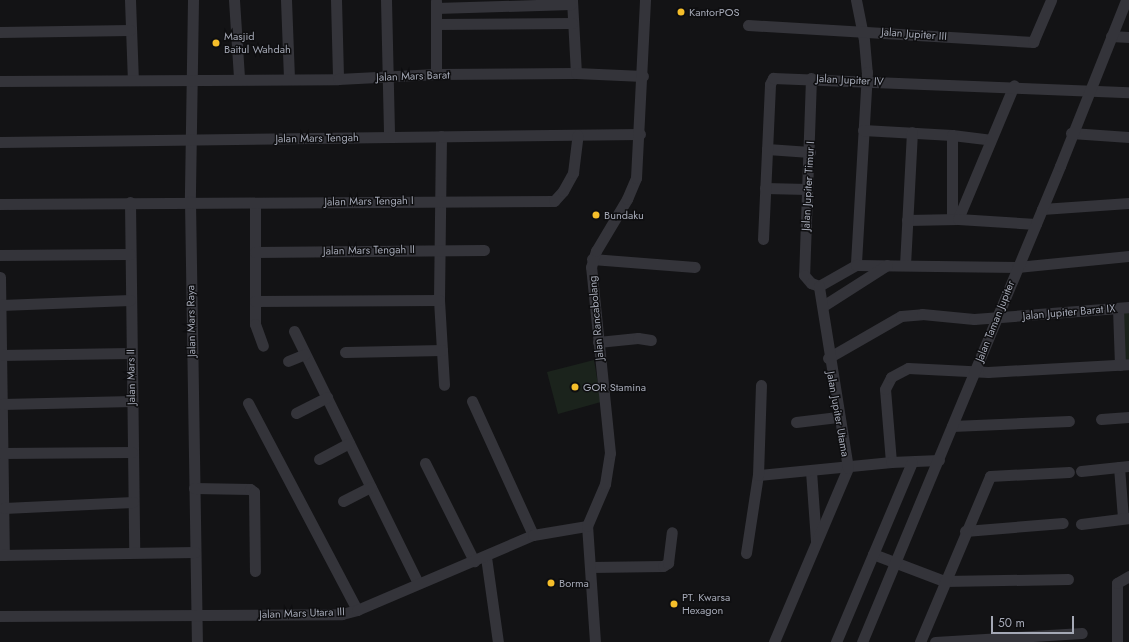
<!DOCTYPE html>
<html>
<head>
<meta charset="utf-8">
<style>
  body { margin:0 }
  #map { position:relative; width:1129px; height:642px; overflow:hidden; background:#131315; font-family:Jost,sans-serif }
  div>[style] { position:absolute }
  .green>* { inset:0; background:#1b231c }
  .minor>* { height:11px; margin:-5.5px; padding:0 5.5px; transform-origin:5.5px; border-radius:5.5px; background:#34343a }
  .dots>* { width:11px; height:11px; translate:-50% -50%; box-sizing:border-box; border:2px solid #0e0e10; border-radius:50% }
  span { translate:-50% -50%; white-space:nowrap; text-align:center; line-height:1.15; -webkit-text-stroke:3px #0e0e10; paint-order:stroke }
  .poi-label { font-size:11px; color:#a4a8b5 }
  .left { translate:0 -50%; text-align:left }
  .street-label { font-size:11px; color:#a4a8b5 }
  .scale { position:absolute; left:991px; top:616px; width:83px; height:18px; box-sizing:border-box; border:2px solid #a4a8b5; border-top:0; padding-left:5px; font-size:12px; line-height:14px; white-space:nowrap; color:#a4a8b5; -webkit-text-stroke:3px #0e0e10; paint-order:stroke }
</style>
</head>
<body>
<div id="map">
  <div class="green">
    <i style="clip-path:polygon(1121px 310px,1129px 310px,1129px 359px,1125px 360px)"></i>
    <i style="clip-path:polygon(594px 360px,601px 402px,558px 414px,547px 372px)"></i>
  </div>
  <div class="minor">
    <i style="left:130px;top:0;width:80px;rotate:87.9deg"></i>
    <i style="left:193px;top:0;width:201px;rotate:90.9deg"></i>
    <i style="left:190px;top:201px;width:441px;rotate:89.1deg"></i>
    <i style="left:234px;top:0;width:78px;rotate:86.3deg"></i>
    <i style="left:286px;top:0;width:79px;rotate:87.8deg"></i>
    <i style="left:336px;top:0;width:79px;rotate:88.5deg"></i>
    <i style="left:386px;top:0;width:136px;rotate:88.7deg"></i>
    <i style="left:572px;top:0;width:73px;rotate:86.9deg"></i>
    <i style="left:856px;top:0;width:41px;rotate:78.7deg"></i>
    <i style="left:864px;top:40px;width:32px;rotate:85deg"></i>
    <i style="left:867px;top:72px;width:193px;rotate:93.3deg"></i>
    <i style="left:436px;top:8px;width:135px;rotate:-1.7deg"></i>
    <i style="left:436px;top:24px;width:136px;rotate:-0.4deg"></i>
    <i style="left:748px;top:25px;width:286px;rotate:3.4deg"></i>
    <i style="left:1033px;top:42px;width:46px;rotate:-66.8deg"></i>
    <i style="left:0;top:32px;width:130px;rotate:-0.9deg"></i>
    <i style="left:1111px;top:36px;width:18px;rotate:3deg"></i>
    <i style="left:436px;top:74px;width:73px;rotate:-90deg"></i>
    <i style="left:811px;top:78px;width:197px;rotate:92deg"></i>
    <i style="left:804px;top:275px;width:11px;rotate:49deg"></i>
    <i style="left:811px;top:283px;width:9px;rotate:21deg"></i>
    <i style="left:0;top:81px;width:338px;rotate:-0.3deg"></i>
    <i style="left:338px;top:79px;width:98px;rotate:-2.9deg"></i>
    <i style="left:436px;top:74px;width:140px;rotate:-0.4deg"></i>
    <i style="left:576px;top:73px;width:67px;rotate:2.6deg"></i>
    <i style="left:863px;top:130px;width:89px;rotate:3.2deg"></i>
    <i style="left:952px;top:135px;width:38px;rotate:7deg"></i>
    <i style="left:1071px;top:133px;width:58px;rotate:3.9deg"></i>
    <i style="left:441px;top:136px;width:164px;rotate:90.7deg"></i>
    <i style="left:439px;top:300px;width:85px;rotate:86.6deg"></i>
    <i style="left:0;top:142px;width:640px;rotate:-0.72deg"></i>
    <i style="left:767px;top:149px;width:43px;rotate:4deg"></i>
    <i style="left:765px;top:188px;width:42px;rotate:1.4deg"></i>
    <i style="left:130px;top:202px;width:350px;rotate:89.3deg"></i>
    <i style="left:255px;top:203px;width:121px;rotate:90deg"></i>
    <i style="left:255px;top:324px;width:23px;rotate:70deg"></i>
    <i style="left:0;top:204px;width:554px;rotate:-0.31deg"></i>
    <i style="left:554px;top:201px;width:13px;rotate:-48deg"></i>
    <i style="left:563px;top:191px;width:21px;rotate:-61deg"></i>
    <i style="left:573px;top:173px;width:38px;rotate:-83deg"></i>
    <i style="left:1042px;top:209px;width:87px;rotate:-3.9deg"></i>
    <i style="left:952px;top:219px;width:84px;rotate:-90deg"></i>
    <i style="left:958px;top:219px;width:145px;rotate:-67.3deg"></i>
    <i style="left:907px;top:220px;width:51px;rotate:-1.1deg"></i>
    <i style="left:958px;top:219px;width:78px;rotate:3.7deg"></i>
    <i style="left:763px;top:239px;width:155px;rotate:-87.4deg"></i>
    <i style="left:770px;top:84px;width:7px;rotate:-63deg"></i>
    <i style="left:773px;top:78px;width:356px;rotate:2.3deg"></i>
    <i style="left:255px;top:252px;width:229px;rotate:-0.5deg"></i>
    <i style="left:0;top:255px;width:130px;rotate:-0.4deg"></i>
    <i style="left:592px;top:259px;width:103px;rotate:4.4deg"></i>
    <i style="left:905px;top:265px;width:133px;rotate:-87deg"></i>
    <i style="left:0;top:277px;width:278px;rotate:89.2deg"></i>
    <i style="left:819px;top:286px;width:43px;rotate:-29.6deg"></i>
    <i style="left:856px;top:265px;width:161px;rotate:0.7deg"></i>
    <i style="left:1017px;top:267px;width:113px;rotate:-5.6deg"></i>
    <i style="left:255px;top:301px;width:184px;rotate:-0.3deg"></i>
    <i style="left:1px;top:305px;width:129px;rotate:-2.2deg"></i>
    <i style="left:823px;top:306px;width:76px;rotate:-32.6deg"></i>
    <i style="left:1118px;top:308px;width:57px;rotate:88deg"></i>
    <i style="left:294px;top:331px;width:281px;rotate:63.8deg"></i>
    <i style="left:598px;top:342px;width:40px;rotate:-5.7deg"></i>
    <i style="left:638px;top:338px;width:13px;rotate:9deg"></i>
    <i style="left:345px;top:352px;width:97px;rotate:-1.2deg"></i>
    <i style="left:0;top:355px;width:131px;rotate:-0.9deg"></i>
    <i style="left:828px;top:358px;width:84px;rotate:-29.9deg"></i>
    <i style="left:901px;top:316px;width:21px;rotate:-5deg"></i>
    <i style="left:922px;top:314px;width:52px;rotate:5.5deg"></i>
    <i style="left:974px;top:319px;width:155px;rotate:-4.4deg"></i>
    <i style="left:288px;top:361px;width:18px;rotate:-22deg"></i>
    <i style="left:472px;top:401px;width:147px;rotate:65.5deg"></i>
    <i style="left:248px;top:403px;width:234px;rotate:62.2deg"></i>
    <i style="left:2px;top:404px;width:130px;rotate:-1.3deg"></i>
    <i style="left:296px;top:413px;width:35px;rotate:-27deg"></i>
    <i style="left:1101px;top:419px;width:28px;rotate:-4deg"></i>
    <i style="left:796px;top:422px;width:42px;rotate:-6.8deg"></i>
    <i style="left:952px;top:426px;width:117px;rotate:-2.4deg"></i>
    <i style="left:2px;top:453px;width:130px;rotate:-0.4deg"></i>
    <i style="left:319px;top:459px;width:34px;rotate:-28deg"></i>
    <i style="left:891px;top:462px;width:73px;rotate:-94.7deg"></i>
    <i style="left:885px;top:389px;width:13px;rotate:-63deg"></i>
    <i style="left:891px;top:377px;width:19px;rotate:-28deg"></i>
    <i style="left:908px;top:368px;width:80px;rotate:2.9deg"></i>
    <i style="left:988px;top:372px;width:141px;rotate:-3.2deg"></i>
    <i style="left:425px;top:463px;width:110px;rotate:63.4deg"></i>
    <i style="left:1119px;top:467px;width:51px;rotate:85.5deg"></i>
    <i style="left:811px;top:471px;width:70px;rotate:85.9deg"></i>
    <i style="left:1081px;top:471px;width:48px;rotate:-5.9deg"></i>
    <i style="left:758px;top:475px;width:134px;rotate:-5.6deg"></i>
    <i style="left:891px;top:462px;width:48px;rotate:-2.4deg"></i>
    <i style="left:194px;top:488px;width:56px;rotate:1deg"></i>
    <i style="left:250px;top:489px;width:5px;rotate:37deg"></i>
    <i style="left:254px;top:492px;width:79px;rotate:89.3deg"></i>
    <i style="left:343px;top:501px;width:31px;rotate:-27deg"></i>
    <i style="left:4px;top:508px;width:129px;rotate:-2.7deg"></i>
    <i style="left:1081px;top:524px;width:48px;rotate:-7.1deg"></i>
    <i style="left:965px;top:531px;width:98px;rotate:-4.7deg"></i>
    <i style="left:746px;top:553px;width:79px;rotate:-81.3deg"></i>
    <i style="left:758px;top:475px;width:90px;rotate:-88.1deg"></i>
    <i style="left:873px;top:554px;width:76px;rotate:20.8deg"></i>
    <i style="left:944px;top:581px;width:124px;rotate:-0.9deg"></i>
    <i style="left:0;top:555px;width:195px;rotate:-0.9deg"></i>
    <i style="left:486px;top:557px;width:86px;rotate:82deg"></i>
    <i style="left:591px;top:567px;width:72px;rotate:-0.8deg"></i>
    <i style="left:663px;top:566px;width:6px;rotate:-31deg"></i>
    <i style="left:668px;top:563px;width:31px;rotate:-83deg"></i>
    <i style="left:0;top:616px;width:342px;rotate:-0.3deg"></i>
    <i style="left:342px;top:614px;width:16px;rotate:-15deg"></i>
    <i style="left:357px;top:610px;width:191px;rotate:-23.1deg"></i>
    <i style="left:533px;top:535px;width:55px;rotate:-9.5deg"></i>
    <i style="left:595px;top:642px;width:116px;rotate:-93.9deg"></i>
    <i style="left:587px;top:526px;width:46px;rotate:-66.8deg"></i>
    <i style="left:605px;top:484px;width:31px;rotate:-81deg"></i>
    <i style="left:610px;top:453px;width:187px;rotate:-95.8deg"></i>
    <i style="left:591px;top:267px;width:17px;rotate:-73deg"></i>
    <i style="left:596px;top:251px;width:61px;rotate:-59.2deg"></i>
    <i style="left:627px;top:199px;width:23px;rotate:-67deg"></i>
    <i style="left:636px;top:178px;width:178px;rotate:-87.1deg"></i>
    <i style="left:774px;top:642px;width:189px;rotate:-67deg"></i>
    <i style="left:848px;top:468px;width:184px;rotate:-99.1deg"></i>
    <i style="left:836px;top:642px;width:195px;rotate:-67.1deg"></i>
    <i style="left:862px;top:642px;width:516px;rotate:-67.41deg"></i>
    <i style="left:1060px;top:166px;width:179px;rotate:-68.3deg"></i>
    <i style="left:920px;top:642px;width:180px;rotate:-67.1deg"></i>
    <i style="left:990px;top:476px;width:79px;rotate:-2.9deg"></i>
    <i style="left:935px;top:642px;width:147px;rotate:-3.5deg"></i>
    <i style="left:1117px;top:642px;width:59px;rotate:-90deg"></i>
    <i style="left:1117px;top:583px;width:14px;rotate:-30deg"></i>
  </div>
  <div class="dots">
    <i style="left:681px;top:12px;background:#f5be2a"></i>
    <i style="left:216px;top:43px;background:#f5be2a"></i>
    <i style="left:596px;top:215px;background:#f5be2a"></i>
    <i style="left:575px;top:387px;background:#f5be2a"></i>
    <i style="left:551px;top:583px;background:#f5be2a"></i>
    <i style="left:674px;top:604px;background:#f5be2a"></i>
  </div>
  <div class="poi-label">
    <span class="left" style="left:689px;top:12px">KantorPOS</span>
    <span class="left" style="left:224px;top:43px">Masjid<br>Baitul Wahdah</span>
    <span class="left" style="left:604px;top:215px">Bundaku</span>
    <span class="left" style="left:583px;top:387px">GOR Stamina</span>
    <span class="left" style="left:559px;top:583px">Borma</span>
    <span class="left" style="left:682px;top:604px">PT. Kwarsa<br>Hexagon</span>
  </div>
  <div class="street-label">
    <span style="left:914px;top:34px;rotate:4deg">Jalan Jupiter III</span>
    <span style="left:413px;top:76px;rotate:-2deg">Jalan Mars Barat</span>
    <span style="left:850px;top:80px;rotate:3deg">Jalan Jupiter IV</span>
    <span style="left:317px;top:138px;rotate:-1deg">Jalan Mars Tengah</span>
    <span style="left:808px;top:186px;rotate:-87deg">Jalan Jupiter Timur I</span>
    <span style="left:369px;top:201px;rotate:-1deg">Jalan Mars Tengah I</span>
    <span style="left:369px;top:250px;rotate:-1deg">Jalan Mars Tengah II</span>
    <span style="left:1069px;top:312px;rotate:-5deg">Jalan Jupiter Barat IX</span>
    <span style="left:596px;top:318px;rotate:-95deg">Jalan Rancabolang</span>
    <span style="left:191px;top:321px;rotate:-91deg">Jalan Mars Raya</span>
    <span style="left:995px;top:321px;rotate:-68deg">Jalan Taman Jupiter</span>
    <span style="left:131px;top:377px;rotate:-91deg">Jalan Mars II</span>
    <span style="left:838px;top:414px;rotate:80deg">Jalan Jupiter Utama</span>
    <span style="left:302px;top:613px;rotate:-2deg">Jalan Mars Utara III</span>
  </div>
  <div class="scale">50 m</div>
</div>
</body>
</html>
